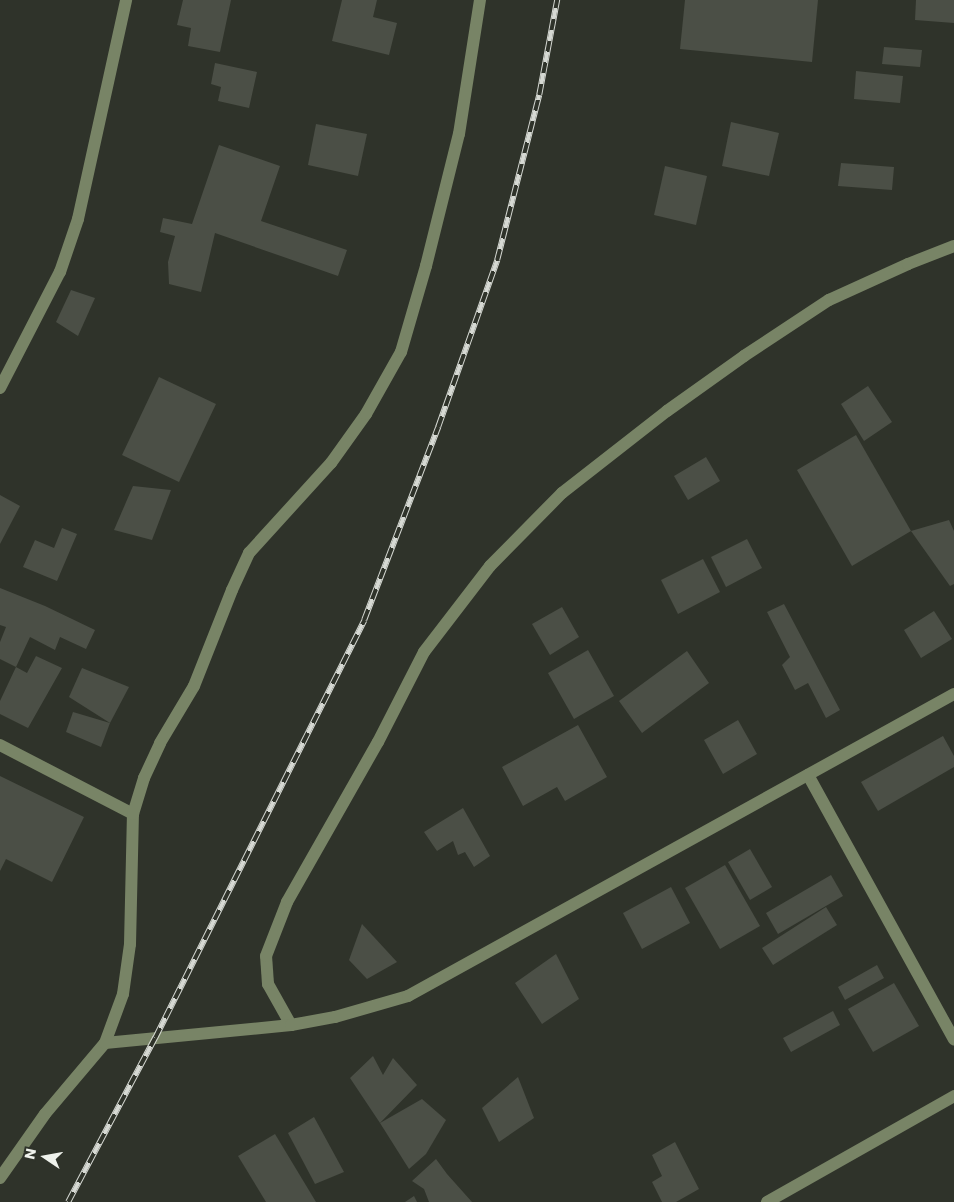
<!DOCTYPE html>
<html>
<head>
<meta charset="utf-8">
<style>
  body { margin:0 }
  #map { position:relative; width:954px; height:1202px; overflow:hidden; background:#2f332a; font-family:Poppins,sans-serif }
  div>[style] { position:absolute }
  .building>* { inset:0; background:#4b4f46 }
  .minor>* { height:12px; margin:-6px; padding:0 6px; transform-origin:6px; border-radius:6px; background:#788466 }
  .rail>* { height:5.5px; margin-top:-2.75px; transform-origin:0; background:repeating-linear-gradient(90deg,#2f332a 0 11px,#d6d9d3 0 22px); box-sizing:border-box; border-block:1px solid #d6d9d3 }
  span { translate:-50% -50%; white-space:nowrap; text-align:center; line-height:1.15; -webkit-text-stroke:5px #2f332a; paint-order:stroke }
  .north { position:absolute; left:20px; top:1132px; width:50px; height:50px; -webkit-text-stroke:4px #2f332a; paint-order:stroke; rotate:282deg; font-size:14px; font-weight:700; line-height:20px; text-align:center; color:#eff2ec }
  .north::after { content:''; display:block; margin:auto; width:18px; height:22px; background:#eff2ec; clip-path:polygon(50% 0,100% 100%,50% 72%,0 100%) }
</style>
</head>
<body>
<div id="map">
  <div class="building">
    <i style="clip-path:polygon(183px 0,231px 0,220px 52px,188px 46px,191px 28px,177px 25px)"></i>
    <i style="clip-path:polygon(342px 0,377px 0,373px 17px,397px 23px,389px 55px,332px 41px)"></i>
    <i style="clip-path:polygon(685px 0,818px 0,812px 62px,680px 49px)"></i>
    <i style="clip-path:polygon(916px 0,954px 0,954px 23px,915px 20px)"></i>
    <i style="clip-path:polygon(884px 47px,922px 50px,920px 67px,882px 64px)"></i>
    <i style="clip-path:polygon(215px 63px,257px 72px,249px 108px,218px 101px,221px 87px,211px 84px)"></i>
    <i style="clip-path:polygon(856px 71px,903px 76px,900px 103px,854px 99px)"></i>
    <i style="clip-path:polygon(731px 122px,779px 133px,769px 176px,722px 166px)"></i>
    <i style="clip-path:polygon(316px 124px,367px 134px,358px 176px,308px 165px)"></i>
    <i style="clip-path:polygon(219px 145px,280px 166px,261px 221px,347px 250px,338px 276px,215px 233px,201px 292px,169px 284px,168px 262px,175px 236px,160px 232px,163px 218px,192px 224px)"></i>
    <i style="clip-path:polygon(841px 163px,894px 167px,892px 190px,838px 186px)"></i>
    <i style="clip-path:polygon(665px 166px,707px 176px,696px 225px,654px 215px)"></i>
    <i style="clip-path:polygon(71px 290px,95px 298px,78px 336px,56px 322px)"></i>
    <i style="clip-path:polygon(159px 377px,216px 404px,179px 482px,122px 455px)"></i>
    <i style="clip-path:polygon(868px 386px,892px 422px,864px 441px,841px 404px)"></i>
    <i style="clip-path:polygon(856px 435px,911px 531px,852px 566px,797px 470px)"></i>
    <i style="clip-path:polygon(706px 457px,720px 481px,688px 500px,674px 476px)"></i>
    <i style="clip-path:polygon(133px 486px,171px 490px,152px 540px,114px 530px)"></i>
    <i style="clip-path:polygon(0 495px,20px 506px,0 544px)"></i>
    <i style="clip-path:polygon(949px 520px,954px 531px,954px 584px,950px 586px,911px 531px)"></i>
    <i style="clip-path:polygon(62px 528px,77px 534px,57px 581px,23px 567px,35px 540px,54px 548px)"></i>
    <i style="clip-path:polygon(747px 539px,762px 568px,726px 587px,711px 557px)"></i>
    <i style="clip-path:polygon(703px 559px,720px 592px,678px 614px,661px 580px)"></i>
    <i style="clip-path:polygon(0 588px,45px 606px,95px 630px,86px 649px,60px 637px,55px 650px,30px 637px,16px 667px,0 659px,0 642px,6px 627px,0 625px)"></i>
    <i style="clip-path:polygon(784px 604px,840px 710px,826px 718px,808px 683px,795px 690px,782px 665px,790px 657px,767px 612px)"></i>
    <i style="clip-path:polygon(562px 607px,579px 637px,550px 655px,532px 624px)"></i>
    <i style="clip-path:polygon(934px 611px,952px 639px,921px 658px,904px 630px)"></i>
    <i style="clip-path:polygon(588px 650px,614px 696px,574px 719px,548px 673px)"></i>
    <i style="clip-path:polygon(687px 651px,709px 683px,642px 733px,619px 701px)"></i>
    <i style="clip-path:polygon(36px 656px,62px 668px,28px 728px,0 714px,0 701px,16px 667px,27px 673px)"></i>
    <i style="clip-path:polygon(82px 668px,129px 687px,110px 723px,69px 697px)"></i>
    <i style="clip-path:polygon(73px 712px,110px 723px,101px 747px,66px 732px)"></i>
    <i style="clip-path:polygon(738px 720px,757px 754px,723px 774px,704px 740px)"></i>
    <i style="clip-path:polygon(578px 725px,607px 777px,565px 801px,557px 787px,523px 806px,502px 767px)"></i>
    <i style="clip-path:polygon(943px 736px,954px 756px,954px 767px,878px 811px,861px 782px)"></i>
    <i style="clip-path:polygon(0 776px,84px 817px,52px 882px,6px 859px,0 871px)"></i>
    <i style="clip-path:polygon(463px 808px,490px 856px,474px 867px,465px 852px,458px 855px,453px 841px,437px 851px,424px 832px)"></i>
    <i style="clip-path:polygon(750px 849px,772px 887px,750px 900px,728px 862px)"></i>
    <i style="clip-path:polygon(725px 865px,760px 926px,720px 949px,685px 888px)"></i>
    <i style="clip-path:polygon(831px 875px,843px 896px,778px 934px,766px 913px)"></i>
    <i style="clip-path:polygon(671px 887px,690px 923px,642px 949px,623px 913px)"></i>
    <i style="clip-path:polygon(826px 907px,837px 925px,773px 965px,762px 948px)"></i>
    <i style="clip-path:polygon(362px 924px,397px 962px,367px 979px,349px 960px)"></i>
    <i style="clip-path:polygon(556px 954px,579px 999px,542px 1024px,515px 983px)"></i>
    <i style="clip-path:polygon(877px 965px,884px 978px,845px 1000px,838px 987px)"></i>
    <i style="clip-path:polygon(894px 983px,919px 1026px,873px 1052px,848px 1009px)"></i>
    <i style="clip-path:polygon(833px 1011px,840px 1025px,791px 1052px,783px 1038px)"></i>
    <i style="clip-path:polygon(373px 1056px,383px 1075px,393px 1058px,417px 1085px,380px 1123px,350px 1078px)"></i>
    <i style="clip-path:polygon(518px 1077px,534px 1118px,499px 1142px,482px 1108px)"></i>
    <i style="clip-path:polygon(422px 1099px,446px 1120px,426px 1154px,409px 1169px,380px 1123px)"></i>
    <i style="clip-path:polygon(314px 1117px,344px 1172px,315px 1184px,288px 1133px)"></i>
    <i style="clip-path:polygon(275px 1134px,316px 1202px,266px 1202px,238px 1156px)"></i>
    <i style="clip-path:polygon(675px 1142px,699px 1189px,676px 1202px,662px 1202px,652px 1182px,662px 1176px,652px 1155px)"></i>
    <i style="clip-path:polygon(436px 1159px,447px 1174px,472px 1202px,429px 1202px,424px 1189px,412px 1181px)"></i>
    <i style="clip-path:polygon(414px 1196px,417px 1202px,405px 1202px)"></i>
  </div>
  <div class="minor">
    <i style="left:0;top:388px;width:131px;rotate:-62.7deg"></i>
    <i style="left:60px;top:272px;width:56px;rotate:-71.2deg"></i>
    <i style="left:78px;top:219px;width:224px;rotate:-77.6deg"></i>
    <i style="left:0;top:745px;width:150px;rotate:27.4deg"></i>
    <i style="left:808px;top:775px;width:302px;rotate:61.1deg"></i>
    <i style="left:291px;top:1025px;width:47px;rotate:-119.3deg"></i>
    <i style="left:268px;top:984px;width:28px;rotate:-94deg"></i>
    <i style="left:266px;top:956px;width:58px;rotate:-68.7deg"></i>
    <i style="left:287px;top:902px;width:184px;rotate:-60.4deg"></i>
    <i style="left:378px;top:742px;width:101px;rotate:-62.9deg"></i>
    <i style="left:424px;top:652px;width:108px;rotate:-52.5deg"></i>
    <i style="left:490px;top:566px;width:103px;rotate:-45.4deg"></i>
    <i style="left:562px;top:493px;width:133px;rotate:-38deg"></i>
    <i style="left:667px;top:411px;width:95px;rotate:-35.5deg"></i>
    <i style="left:744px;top:356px;width:102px;rotate:-33.4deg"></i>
    <i style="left:829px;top:300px;width:87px;rotate:-24.5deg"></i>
    <i style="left:908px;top:264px;width:49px;rotate:-21.4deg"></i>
    <i style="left:105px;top:1043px;width:187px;rotate:-5.5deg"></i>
    <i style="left:291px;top:1025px;width:45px;rotate:-10.3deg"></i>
    <i style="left:335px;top:1017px;width:76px;rotate:-16deg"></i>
    <i style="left:408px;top:996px;width:624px;rotate:-28.95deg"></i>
    <i style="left:0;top:1178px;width:78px;rotate:-54.9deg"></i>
    <i style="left:45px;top:1114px;width:93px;rotate:-49.8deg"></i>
    <i style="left:105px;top:1043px;width:52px;rotate:-69.8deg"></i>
    <i style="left:123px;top:994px;width:50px;rotate:-82deg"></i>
    <i style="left:130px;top:944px;width:130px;rotate:-88.7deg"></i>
    <i style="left:133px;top:814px;width:38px;rotate:-73deg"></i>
    <i style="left:144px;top:778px;width:38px;rotate:-65deg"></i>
    <i style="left:160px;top:743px;width:66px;rotate:-59.2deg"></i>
    <i style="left:194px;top:686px;width:103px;rotate:-68.4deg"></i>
    <i style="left:232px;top:590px;width:41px;rotate:-65.3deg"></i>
    <i style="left:249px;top:553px;width:122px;rotate:-47.7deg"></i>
    <i style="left:331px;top:463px;width:60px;rotate:-54.5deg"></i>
    <i style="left:366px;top:414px;width:71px;rotate:-60.6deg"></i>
    <i style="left:401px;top:352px;width:90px;rotate:-73.8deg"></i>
    <i style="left:426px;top:266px;width:136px;rotate:-76deg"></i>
    <i style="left:459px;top:134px;width:136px;rotate:-81.1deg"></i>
    <i style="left:767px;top:1202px;width:215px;rotate:-29.5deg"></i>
  </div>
  <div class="rail">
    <i style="left:68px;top:1202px;width:186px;rotate:-62.1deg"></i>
    <i style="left:155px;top:1038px;width:467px;rotate:-63.4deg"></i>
    <i style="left:364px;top:620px;width:207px;rotate:-69deg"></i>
    <i style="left:438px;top:427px;width:177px;rotate:-70.5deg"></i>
    <i style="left:497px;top:260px;width:170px;rotate:-75.7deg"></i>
    <i style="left:539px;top:95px;width:97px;rotate:-79.3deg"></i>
  </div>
  <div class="north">N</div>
</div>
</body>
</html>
